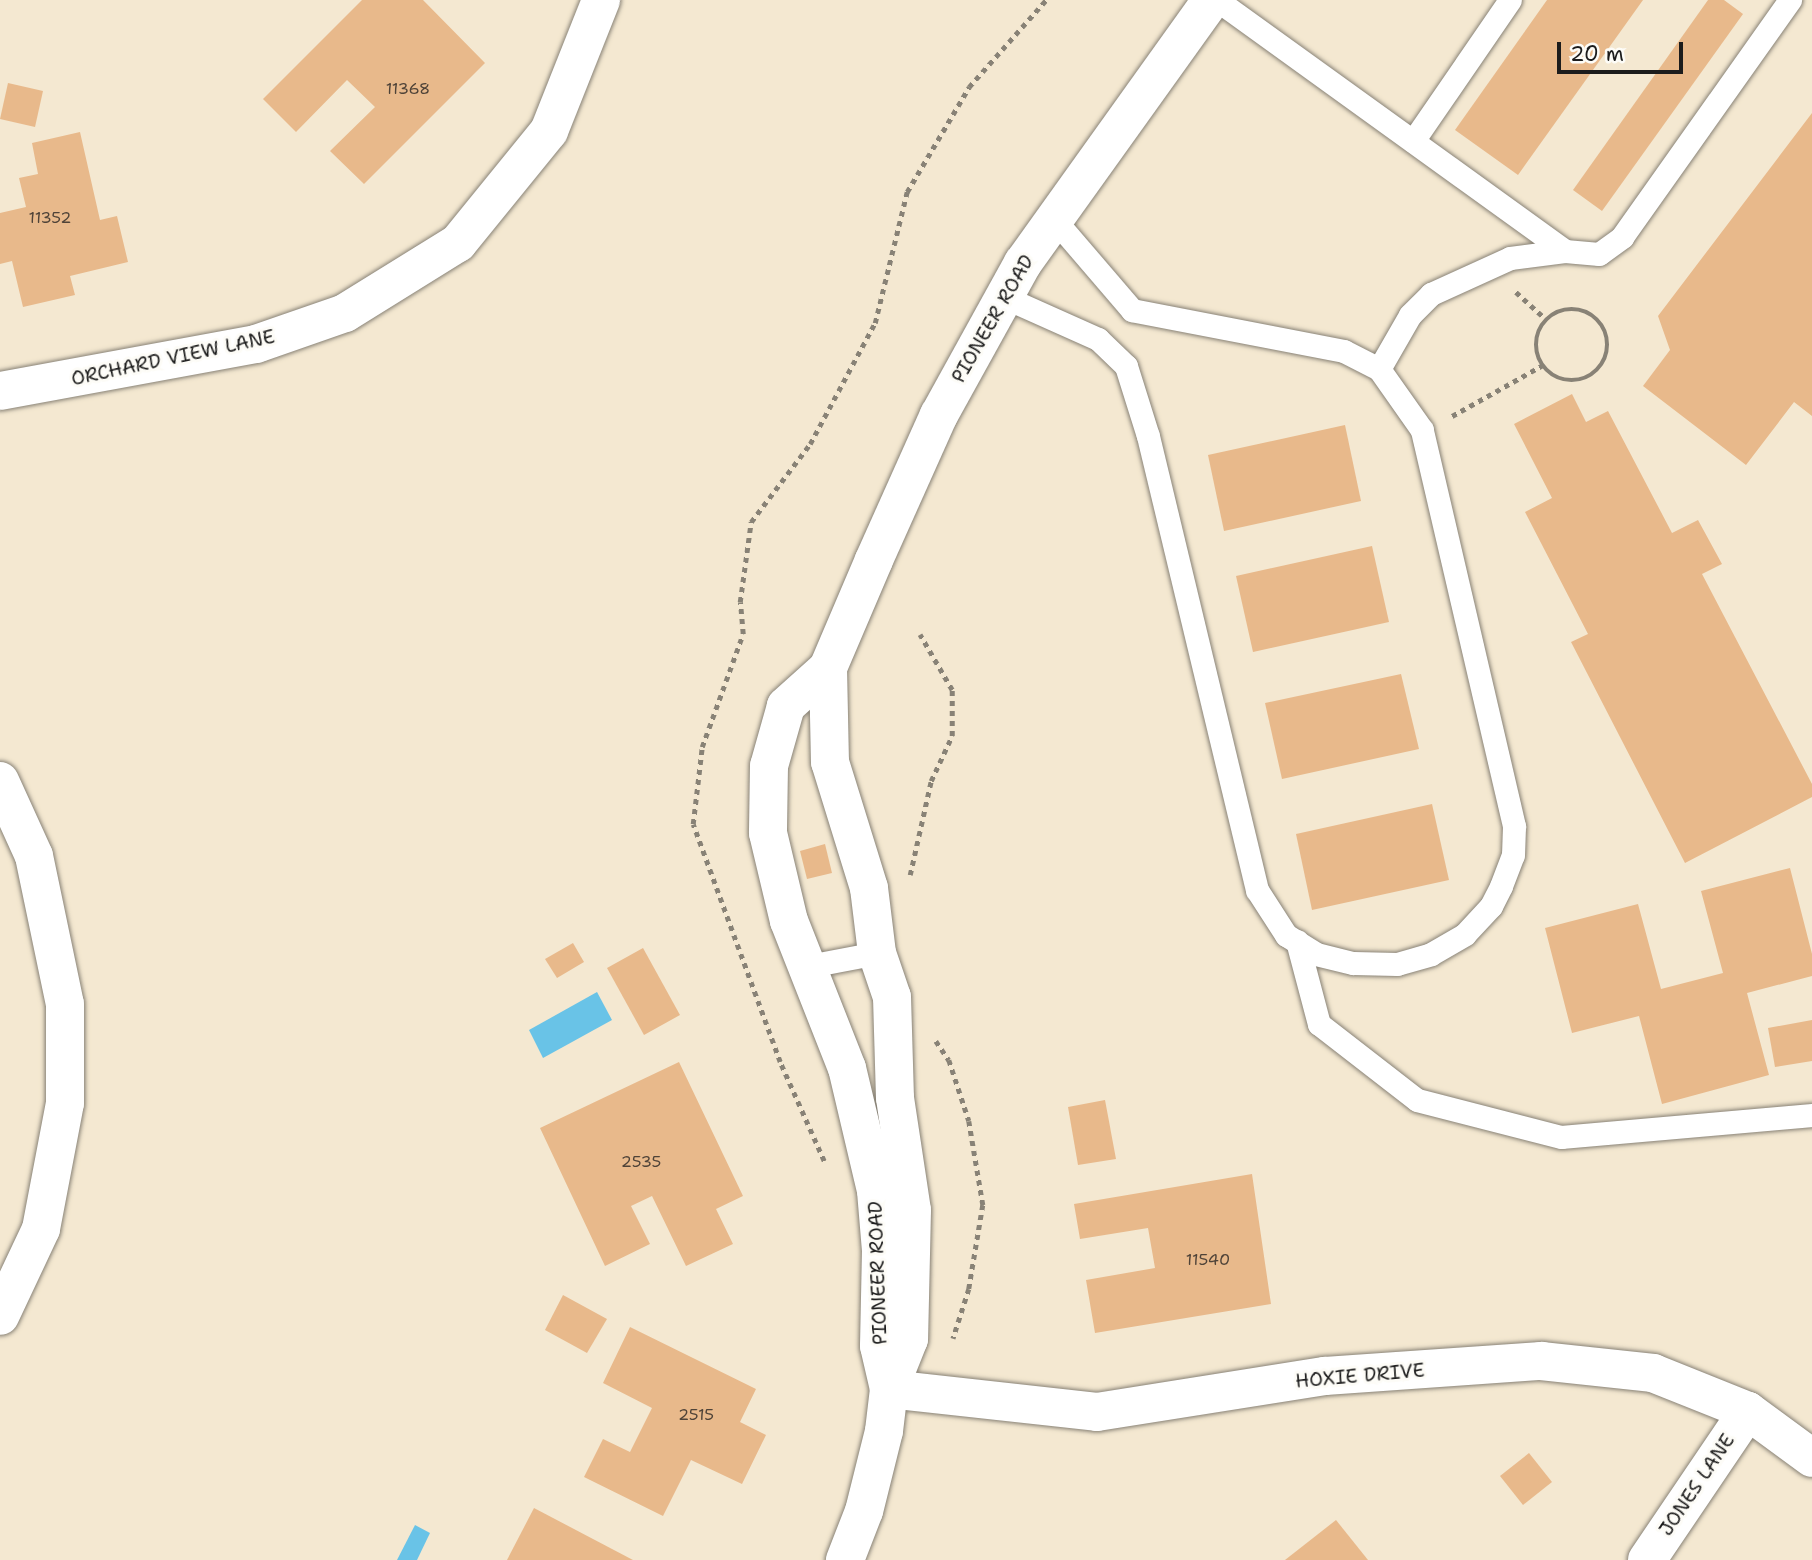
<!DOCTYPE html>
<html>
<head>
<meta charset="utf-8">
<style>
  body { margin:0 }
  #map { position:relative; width:1812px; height:1560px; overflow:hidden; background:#f4e8d1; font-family:"Shantell Sans",sans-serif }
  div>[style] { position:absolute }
  .water>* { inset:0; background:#69c3e7 }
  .building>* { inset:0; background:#e8b98b }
  .path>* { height:4.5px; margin-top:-2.25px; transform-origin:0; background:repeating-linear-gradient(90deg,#888276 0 5px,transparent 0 10px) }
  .path>.ring { margin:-2.25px; padding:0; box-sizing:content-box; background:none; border:4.5px solid #888276; border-radius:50% }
  .roads { filter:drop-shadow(0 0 2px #888276) drop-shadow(0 0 2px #888276) }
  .service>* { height:23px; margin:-11.5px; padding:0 11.5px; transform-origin:11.5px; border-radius:11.5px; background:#fff }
  .minor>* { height:38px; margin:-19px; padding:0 19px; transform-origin:19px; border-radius:19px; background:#fff }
  .tertiary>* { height:38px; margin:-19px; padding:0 19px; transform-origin:19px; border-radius:19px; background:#fff }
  span { translate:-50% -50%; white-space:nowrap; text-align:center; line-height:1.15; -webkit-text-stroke:6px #fdfcf7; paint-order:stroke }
  .number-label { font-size:16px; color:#4f4338 }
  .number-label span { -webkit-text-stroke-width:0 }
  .street-label { font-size:19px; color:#1c1c1c }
  .scale { position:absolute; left:1557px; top:42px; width:126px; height:32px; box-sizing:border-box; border:4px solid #1c1c1c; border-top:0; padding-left:9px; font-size:21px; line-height:24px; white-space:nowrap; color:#1c1c1c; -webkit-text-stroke:5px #fdfcf7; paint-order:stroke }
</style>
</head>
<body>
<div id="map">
  <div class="water">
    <i style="clip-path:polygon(597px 992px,612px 1020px,543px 1058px,529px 1030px)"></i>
    <i style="clip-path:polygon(415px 1525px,430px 1533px,417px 1560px,397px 1560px)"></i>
  </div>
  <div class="building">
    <i style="clip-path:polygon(362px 0,423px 0,485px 63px,364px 184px,330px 151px,375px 107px,347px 80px,296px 132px,263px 99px)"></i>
    <i style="clip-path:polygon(1547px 0,1643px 0,1518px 175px,1455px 130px)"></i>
    <i style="clip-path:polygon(1708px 0,1724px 0,1743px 14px,1602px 211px,1573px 190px)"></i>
    <i style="clip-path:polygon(8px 83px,43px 91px,35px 127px,0 119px)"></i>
    <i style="clip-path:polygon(1812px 113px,1812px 416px,1794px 402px,1746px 465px,1643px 386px,1670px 350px,1658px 316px)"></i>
    <i style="clip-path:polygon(80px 132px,100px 220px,117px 216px,128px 262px,70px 276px,75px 295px,23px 307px,12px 261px,0 264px,0 213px,26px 207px,19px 178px,38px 174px,32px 143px)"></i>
    <i style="clip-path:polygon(1572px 394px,1586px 422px,1608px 411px,1672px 533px,1698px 520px,1722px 564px,1702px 574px,1812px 784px,1812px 797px,1685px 863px,1571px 642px,1588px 634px,1525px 512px,1552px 498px,1514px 424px)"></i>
    <i style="clip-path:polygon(1345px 425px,1361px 501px,1224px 531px,1208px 455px)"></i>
    <i style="clip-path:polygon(1372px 546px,1389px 622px,1253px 652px,1236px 576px)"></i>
    <i style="clip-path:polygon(1401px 674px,1419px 749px,1282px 779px,1265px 703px)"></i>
    <i style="clip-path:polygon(1432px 804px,1449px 880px,1312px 910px,1296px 834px)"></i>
    <i style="clip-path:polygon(825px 844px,832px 873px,807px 879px,800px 851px)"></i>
    <i style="clip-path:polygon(1790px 868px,1812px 954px,1812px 976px,1747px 993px,1769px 1075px,1662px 1104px,1639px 1016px,1572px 1033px,1545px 928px,1638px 904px,1661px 989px,1723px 973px,1701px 891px)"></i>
    <i style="clip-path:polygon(573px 943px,584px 962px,557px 978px,545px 959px)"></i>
    <i style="clip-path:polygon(643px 948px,680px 1015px,644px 1035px,607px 968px)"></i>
    <i style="clip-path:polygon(1812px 1020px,1812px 1061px,1775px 1067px,1768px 1028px)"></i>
    <i style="clip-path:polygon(679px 1062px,743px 1196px,716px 1209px,733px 1244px,686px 1266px,652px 1196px,631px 1206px,650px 1244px,605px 1266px,540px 1128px)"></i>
    <i style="clip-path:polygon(1105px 1100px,1116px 1159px,1078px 1165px,1068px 1107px)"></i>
    <i style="clip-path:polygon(1252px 1174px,1271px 1304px,1095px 1333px,1086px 1280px,1155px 1268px,1148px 1228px,1080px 1239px,1074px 1204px)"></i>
    <i style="clip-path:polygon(563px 1295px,607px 1319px,587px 1353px,545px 1330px)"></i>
    <i style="clip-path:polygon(630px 1327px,756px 1389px,740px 1422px,766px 1435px,742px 1484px,691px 1460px,663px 1516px,584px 1477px,603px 1439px,630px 1452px,652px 1408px,603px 1383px)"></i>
    <i style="clip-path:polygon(1529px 1453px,1552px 1482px,1523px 1505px,1500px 1476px)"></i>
    <i style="clip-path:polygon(534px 1508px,633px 1560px,507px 1560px)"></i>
    <i style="clip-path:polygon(1336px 1520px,1368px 1560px,1285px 1560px)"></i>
  </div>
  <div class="path">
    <i style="left:1516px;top:292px;width:42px;rotate:42.1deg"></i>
    <i class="ring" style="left:1536px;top:309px;width:67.5px;height:67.5px"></i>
    <i style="left:1452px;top:416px;width:104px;rotate:-29.3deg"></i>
    <i style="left:910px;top:875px;width:96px;rotate:-77.4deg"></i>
    <i style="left:931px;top:781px;width:50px;rotate:-65deg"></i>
    <i style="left:952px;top:736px;width:46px;rotate:-90deg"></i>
    <i style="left:952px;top:690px;width:64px;rotate:-120.2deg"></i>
    <i style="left:936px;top:1041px;width:23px;rotate:56deg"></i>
    <i style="left:949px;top:1060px;width:64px;rotate:71.8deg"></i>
    <i style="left:969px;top:1121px;width:85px;rotate:80.5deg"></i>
    <i style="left:983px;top:1205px;width:85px;rotate:99.5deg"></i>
    <i style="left:969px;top:1289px;width:52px;rotate:107.7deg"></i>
    <i style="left:824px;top:1161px;width:108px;rotate:-114deg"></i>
    <i style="left:780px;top:1062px;width:253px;rotate:-110.1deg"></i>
    <i style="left:693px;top:824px;width:78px;rotate:-83.3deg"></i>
    <i style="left:702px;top:747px;width:120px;rotate:-70.1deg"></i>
    <i style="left:743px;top:634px;width:32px;rotate:-95deg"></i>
    <i style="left:740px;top:602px;width:81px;rotate:-82.2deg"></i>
    <i style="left:751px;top:522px;width:98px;rotate:-52.9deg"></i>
    <i style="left:810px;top:444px;width:137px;rotate:-61.8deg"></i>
    <i style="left:875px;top:323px;width:135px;rotate:-76.3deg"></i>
    <i style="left:907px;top:192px;width:122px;rotate:-59.4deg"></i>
    <i style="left:969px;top:87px;width:116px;rotate:-48.5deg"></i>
  </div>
  <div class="roads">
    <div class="service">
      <i style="left:1217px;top:0;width:429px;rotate:35.8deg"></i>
      <i style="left:1565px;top:251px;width:34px;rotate:5deg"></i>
      <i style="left:1599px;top:254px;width:29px;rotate:-36deg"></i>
      <i style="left:1622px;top:237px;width:291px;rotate:-54.7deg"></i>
      <i style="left:1413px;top:141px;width:171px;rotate:-55.5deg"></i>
      <i style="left:1004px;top:297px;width:103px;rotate:24.1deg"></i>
      <i style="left:1098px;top:339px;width:39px;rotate:44deg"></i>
      <i style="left:1126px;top:366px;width:73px;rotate:72.6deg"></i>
      <i style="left:1148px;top:436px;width:467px;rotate:76.5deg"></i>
      <i style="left:1257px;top:890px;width:54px;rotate:57.2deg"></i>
      <i style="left:1286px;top:935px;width:36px;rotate:32deg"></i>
      <i style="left:1316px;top:954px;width:38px;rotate:14deg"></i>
      <i style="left:1353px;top:963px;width:44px;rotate:1.3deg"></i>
      <i style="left:1397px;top:964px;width:35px;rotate:-16deg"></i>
      <i style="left:1431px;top:954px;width:39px;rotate:-30deg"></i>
      <i style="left:1465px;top:934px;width:38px;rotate:-47deg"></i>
      <i style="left:1491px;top:906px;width:22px;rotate:-63deg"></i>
      <i style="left:1501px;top:886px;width:33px;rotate:-69deg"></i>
      <i style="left:1513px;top:855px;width:29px;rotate:-88deg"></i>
      <i style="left:1514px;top:826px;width:407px;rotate:-103.1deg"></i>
      <i style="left:1422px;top:430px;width:75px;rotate:-125.2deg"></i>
      <i style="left:1379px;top:369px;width:39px;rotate:-153deg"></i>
      <i style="left:1344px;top:351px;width:216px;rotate:-169.1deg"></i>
      <i style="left:1132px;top:310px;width:120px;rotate:-130.6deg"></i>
      <i style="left:1379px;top:369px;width:62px;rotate:-60.1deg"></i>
      <i style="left:1410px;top:315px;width:30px;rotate:-45deg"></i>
      <i style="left:1431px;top:294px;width:87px;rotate:-24.5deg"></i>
      <i style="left:1510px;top:258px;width:55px;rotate:-7.3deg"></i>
      <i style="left:1297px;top:941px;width:86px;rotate:75.2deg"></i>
      <i style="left:1319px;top:1024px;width:124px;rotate:37.8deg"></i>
      <i style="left:1417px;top:1100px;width:149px;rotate:14.4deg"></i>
      <i style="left:1561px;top:1137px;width:252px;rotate:-5deg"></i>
      <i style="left:809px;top:966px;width:69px;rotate:-10.8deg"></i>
    </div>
    <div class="minor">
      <i style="left:0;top:391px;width:260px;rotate:-10.4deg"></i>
      <i style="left:256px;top:344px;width:94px;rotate:-19.2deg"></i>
      <i style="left:345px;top:313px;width:133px;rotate:-31.8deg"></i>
      <i style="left:458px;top:243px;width:144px;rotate:-50.9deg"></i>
      <i style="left:549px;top:131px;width:141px;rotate:-68.3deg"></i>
      <i style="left:874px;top:560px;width:117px;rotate:113.1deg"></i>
      <i style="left:828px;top:668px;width:57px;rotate:137.9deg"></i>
      <i style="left:786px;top:706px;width:62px;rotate:105.8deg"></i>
      <i style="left:769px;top:766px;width:67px;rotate:90.9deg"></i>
      <i style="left:768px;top:833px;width:90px;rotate:76.6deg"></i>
      <i style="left:789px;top:921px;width:158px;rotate:68.5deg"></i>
      <i style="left:847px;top:1068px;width:126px;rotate:76.7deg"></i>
      <i style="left:876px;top:1191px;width:59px;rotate:85.2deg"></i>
      <i style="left:881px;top:1250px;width:96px;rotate:91.2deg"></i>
      <i style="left:879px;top:1346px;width:44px;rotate:76.9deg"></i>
      <i style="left:828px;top:668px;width:94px;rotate:88.8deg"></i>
      <i style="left:830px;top:762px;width:132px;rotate:72.8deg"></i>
      <i style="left:869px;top:888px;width:65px;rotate:83deg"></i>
      <i style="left:877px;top:953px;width:46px;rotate:71.2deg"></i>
      <i style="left:892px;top:997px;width:101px;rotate:88.3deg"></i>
      <i style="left:895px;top:1098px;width:113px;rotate:81.4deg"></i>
      <i style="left:912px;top:1210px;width:129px;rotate:91.3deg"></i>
      <i style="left:909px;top:1339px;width:54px;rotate:111.8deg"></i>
      <i style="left:889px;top:1389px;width:42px;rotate:96.8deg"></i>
      <i style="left:884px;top:1431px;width:82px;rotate:104deg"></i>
      <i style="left:864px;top:1511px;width:53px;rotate:111.2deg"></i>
      <i style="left:0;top:781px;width:82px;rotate:65.6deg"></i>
      <i style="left:34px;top:856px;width:151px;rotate:78.2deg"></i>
      <i style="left:65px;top:1004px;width:99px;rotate:90deg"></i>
      <i style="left:65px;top:1103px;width:128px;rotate:100.8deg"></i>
      <i style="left:41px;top:1229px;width:96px;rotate:115.2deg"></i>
      <i style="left:889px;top:1389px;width:209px;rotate:6.3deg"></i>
      <i style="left:1097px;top:1412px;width:231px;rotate:-9deg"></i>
      <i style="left:1325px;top:1376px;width:217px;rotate:-4deg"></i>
      <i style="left:1541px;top:1361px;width:113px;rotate:6.1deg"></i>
      <i style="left:1653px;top:1373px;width:102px;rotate:21.8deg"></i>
      <i style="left:1748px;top:1411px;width:79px;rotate:36.3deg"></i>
      <i style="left:1647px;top:1560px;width:180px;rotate:-55.9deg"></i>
    </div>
    <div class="tertiary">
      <i style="left:874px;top:560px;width:159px;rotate:-65.9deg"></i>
      <i style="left:939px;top:415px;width:174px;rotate:-61.1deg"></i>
      <i style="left:1023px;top:263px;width:323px;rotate:-54.4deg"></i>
    </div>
  </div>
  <div class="number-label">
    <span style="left:408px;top:89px">11368</span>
    <span style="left:50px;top:218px">11352</span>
    <span style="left:641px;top:1162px">2535</span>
    <span style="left:1208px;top:1260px">11540</span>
    <span style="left:696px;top:1415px">2515</span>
  </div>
  <div class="street-label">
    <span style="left:993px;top:319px;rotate:-60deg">PIONEER ROAD</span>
    <span style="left:173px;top:358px;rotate:-12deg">ORCHARD VIEW LANE</span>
    <span style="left:878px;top:1273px;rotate:-92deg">PIONEER ROAD</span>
    <span style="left:1360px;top:1376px;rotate:-5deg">HOXIE DRIVE</span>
    <span style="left:1697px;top:1485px;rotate:-56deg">JONES LANE</span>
  </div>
  <div class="scale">20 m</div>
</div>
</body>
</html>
